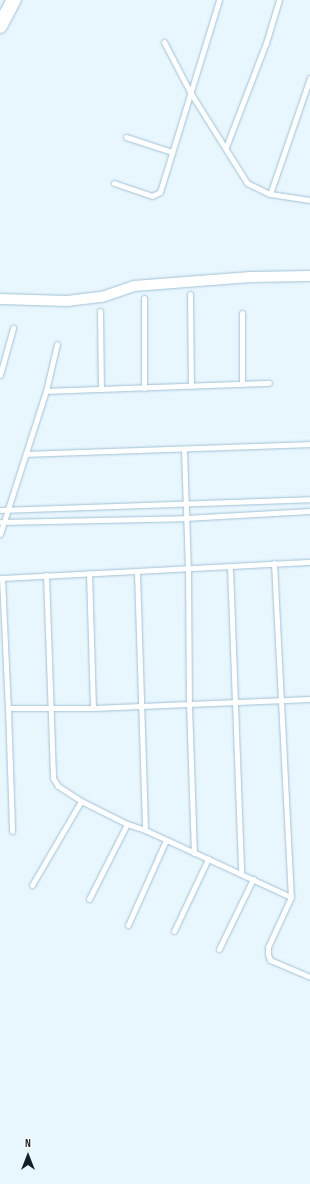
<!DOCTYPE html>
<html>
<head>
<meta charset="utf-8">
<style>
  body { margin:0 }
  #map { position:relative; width:310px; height:1184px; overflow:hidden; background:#e8f6fe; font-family:"Sofia Sans Condensed",sans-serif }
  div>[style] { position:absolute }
  .roads { filter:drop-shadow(0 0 1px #a0c2d7) drop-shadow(0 0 1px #a0c2d7) }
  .lane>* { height:5px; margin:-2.5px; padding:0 2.5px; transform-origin:2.5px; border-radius:2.5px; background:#fff }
  .street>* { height:10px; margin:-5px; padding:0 5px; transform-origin:5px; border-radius:5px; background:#fff }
  .secondary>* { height:14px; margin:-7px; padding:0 7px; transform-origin:7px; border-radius:7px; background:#fff }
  span { translate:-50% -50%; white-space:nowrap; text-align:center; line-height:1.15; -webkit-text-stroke:3px #fff; paint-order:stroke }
  .north { position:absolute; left:8px; top:1136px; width:40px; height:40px; -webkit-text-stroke:3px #fff; paint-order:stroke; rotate:0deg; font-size:11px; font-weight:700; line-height:16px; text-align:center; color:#121f27 }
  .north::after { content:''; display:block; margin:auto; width:14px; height:18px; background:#121f27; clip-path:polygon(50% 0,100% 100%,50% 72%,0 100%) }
</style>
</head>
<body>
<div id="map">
  <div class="roads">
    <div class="lane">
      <i style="left:164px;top:42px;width:56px;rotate:62.5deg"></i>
      <i style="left:190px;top:92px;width:107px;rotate:57.9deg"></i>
      <i style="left:247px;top:183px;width:25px;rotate:26deg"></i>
      <i style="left:270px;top:194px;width:40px;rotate:8.5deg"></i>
      <i style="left:126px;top:137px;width:48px;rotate:18.1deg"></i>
      <i style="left:226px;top:147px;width:111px;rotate:-69deg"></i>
      <i style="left:266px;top:43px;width:45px;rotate:-73.2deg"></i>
      <i style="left:114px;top:183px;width:40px;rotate:18.9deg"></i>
      <i style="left:152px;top:196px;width:9px;rotate:-27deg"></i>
      <i style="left:160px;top:192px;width:201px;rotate:-72.9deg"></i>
      <i style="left:270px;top:194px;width:123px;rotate:-71deg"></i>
      <i style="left:190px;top:294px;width:92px;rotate:89.4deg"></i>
      <i style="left:144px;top:298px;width:90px;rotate:90deg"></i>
      <i style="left:100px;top:311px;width:78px;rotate:89.3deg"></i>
      <i style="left:242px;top:313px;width:71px;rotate:90deg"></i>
      <i style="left:0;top:375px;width:49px;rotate:-74.5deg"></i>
      <i style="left:46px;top:391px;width:48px;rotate:-76.8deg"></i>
      <i style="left:184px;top:450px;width:118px;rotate:88.1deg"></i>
      <i style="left:188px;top:568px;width:136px;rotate:89.6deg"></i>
      <i style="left:189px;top:704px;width:149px;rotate:88.1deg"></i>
      <i style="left:26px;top:454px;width:284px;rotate:-2deg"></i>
      <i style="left:0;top:510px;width:310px;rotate:-2deg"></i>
      <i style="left:1px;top:522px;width:184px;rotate:-1.2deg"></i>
      <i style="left:185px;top:518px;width:125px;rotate:-3.2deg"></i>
      <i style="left:0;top:534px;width:150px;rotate:-72.2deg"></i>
      <i style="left:46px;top:391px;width:223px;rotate:-2.1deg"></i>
      <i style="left:274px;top:563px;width:334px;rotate:87.1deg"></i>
      <i style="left:291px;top:897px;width:55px;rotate:114.7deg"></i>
      <i style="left:268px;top:947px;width:7px;rotate:90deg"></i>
      <i style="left:268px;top:954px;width:6px;rotate:72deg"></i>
      <i style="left:270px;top:960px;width:43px;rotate:23deg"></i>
      <i style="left:230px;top:567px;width:306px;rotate:87.9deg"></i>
      <i style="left:137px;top:572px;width:258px;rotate:88.2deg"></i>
      <i style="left:89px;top:573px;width:135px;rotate:88.3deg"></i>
      <i style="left:46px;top:575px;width:203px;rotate:88deg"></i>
      <i style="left:53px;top:778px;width:9px;rotate:58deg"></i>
      <i style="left:58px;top:786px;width:27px;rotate:33deg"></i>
      <i style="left:81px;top:801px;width:51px;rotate:26.6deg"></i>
      <i style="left:127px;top:824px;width:19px;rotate:18deg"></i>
      <i style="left:145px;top:830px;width:161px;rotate:24.7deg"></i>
      <i style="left:0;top:578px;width:310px;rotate:-3deg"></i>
      <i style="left:2px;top:578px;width:130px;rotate:87.4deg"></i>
      <i style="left:8px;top:708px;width:85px"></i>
      <i style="left:93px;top:708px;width:217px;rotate:-2.4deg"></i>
      <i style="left:8px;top:708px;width:123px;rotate:88.1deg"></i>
      <i style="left:32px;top:885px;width:97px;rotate:-59.7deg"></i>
      <i style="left:89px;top:899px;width:84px;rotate:-63.1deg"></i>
      <i style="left:128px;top:925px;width:93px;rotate:-65.9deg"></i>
      <i style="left:174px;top:931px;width:80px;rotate:-64.7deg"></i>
      <i style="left:219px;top:949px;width:78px;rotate:-64.1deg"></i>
    </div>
    <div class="street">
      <i style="left:0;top:299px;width:67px;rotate:1.7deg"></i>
      <i style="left:67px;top:301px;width:35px;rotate:-7deg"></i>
      <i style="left:102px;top:297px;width:34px;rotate:-19deg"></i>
      <i style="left:134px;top:286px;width:117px;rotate:-4.4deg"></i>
      <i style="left:251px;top:277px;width:59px;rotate:-1deg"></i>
    </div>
    <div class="secondary">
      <i style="left:0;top:26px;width:30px;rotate:-62deg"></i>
    </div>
  </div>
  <div class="north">N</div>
</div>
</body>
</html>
